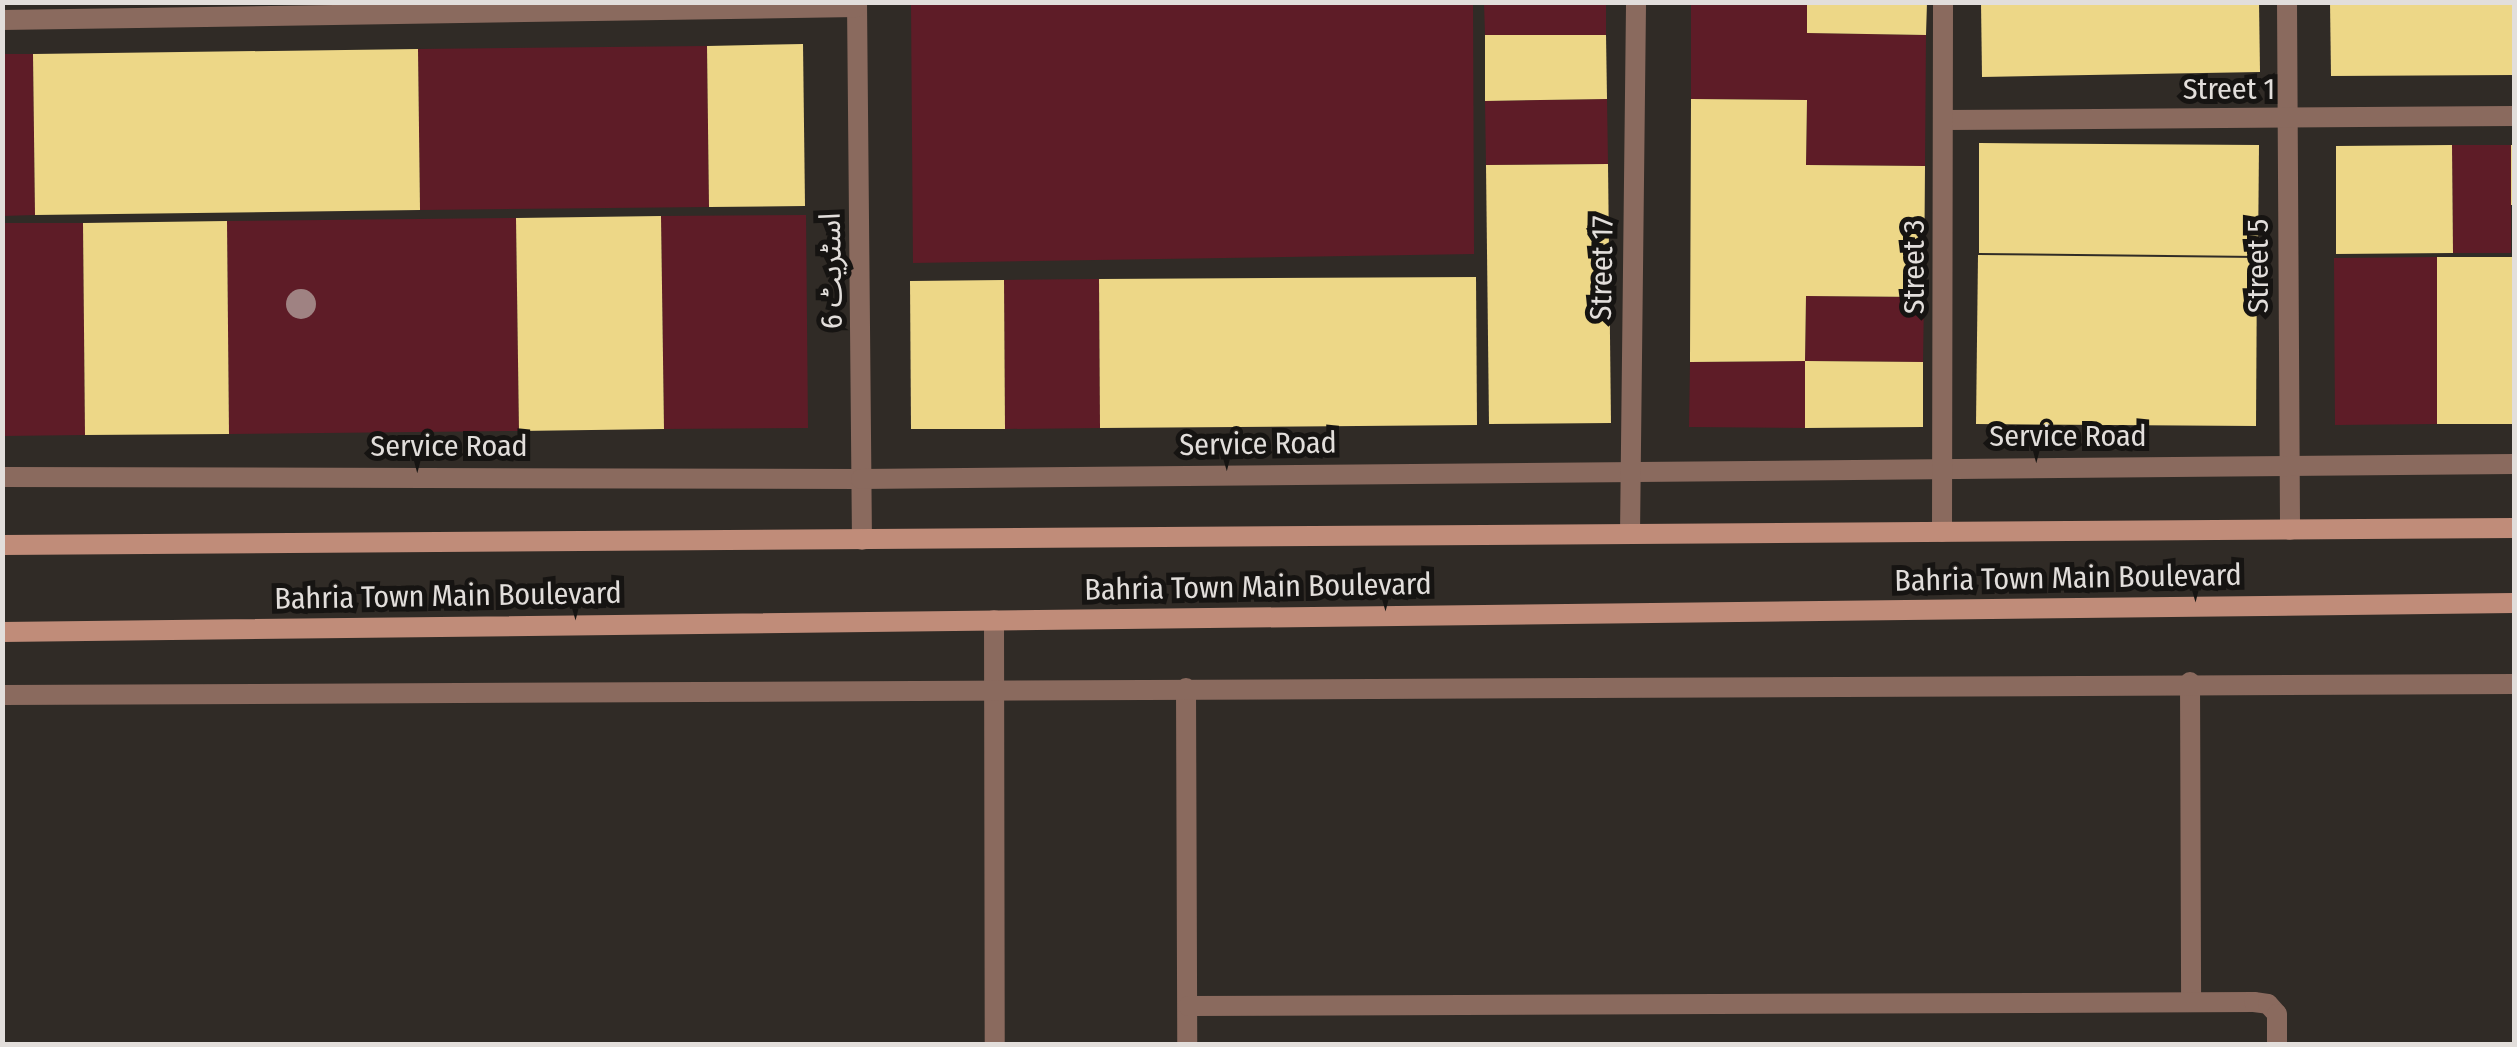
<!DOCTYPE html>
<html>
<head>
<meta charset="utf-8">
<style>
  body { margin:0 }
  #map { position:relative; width:2517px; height:1047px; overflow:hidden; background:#302b26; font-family:"Fira Sans Condensed","Noto Sans Arabic",sans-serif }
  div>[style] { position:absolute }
  .green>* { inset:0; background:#5e1c27 }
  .building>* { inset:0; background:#edd787 }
  .street>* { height:20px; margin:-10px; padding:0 10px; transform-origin:10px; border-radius:10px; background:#8a6a5e }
  .secondary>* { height:20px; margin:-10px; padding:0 10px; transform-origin:10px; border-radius:10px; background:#c08c79 }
  .trees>* { width:30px; height:30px; margin:-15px; border-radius:50%; background:#9f8282 }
  span { translate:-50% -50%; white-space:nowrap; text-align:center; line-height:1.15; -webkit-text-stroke:10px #161412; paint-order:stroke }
  .street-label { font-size:30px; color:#e2dedb }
  .frame { position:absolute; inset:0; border:5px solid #e2dedb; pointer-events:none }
</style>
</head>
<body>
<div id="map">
  <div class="green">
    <i style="clip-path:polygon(911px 3px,1473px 3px,1474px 254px,913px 263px)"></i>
    <i style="clip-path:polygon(1484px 3px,1606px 3px,1606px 35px,1485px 35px)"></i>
    <i style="clip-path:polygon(1691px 3px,1807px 3px,1808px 33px,1926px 35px,1925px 166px,1806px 165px,1807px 100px,1691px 99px)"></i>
    <i style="clip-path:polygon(707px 46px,709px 207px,420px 210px,418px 49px)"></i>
    <i style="clip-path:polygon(3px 54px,33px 54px,35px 215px,3px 216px)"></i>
    <i style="clip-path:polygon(1607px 99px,1608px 164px,1486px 165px,1485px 101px)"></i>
    <i style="clip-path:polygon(2452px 145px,2511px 145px,2511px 253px,2453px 253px)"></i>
    <i style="clip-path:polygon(806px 215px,808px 428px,664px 429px,661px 216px)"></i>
    <i style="clip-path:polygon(516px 218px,519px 431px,229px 434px,227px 221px)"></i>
    <i style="clip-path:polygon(3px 223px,83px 223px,85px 435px,3px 436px)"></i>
    <i style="clip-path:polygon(2437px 257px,2437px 424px,2335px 425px,2334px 258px)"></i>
    <i style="clip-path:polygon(1099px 279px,1100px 428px,1005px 429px,1004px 280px)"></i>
    <i style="clip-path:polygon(1806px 296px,1924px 297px,1923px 362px,1806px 361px,1805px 428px,1689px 427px,1690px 362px,1805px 361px)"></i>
  </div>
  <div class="building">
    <i style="clip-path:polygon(1807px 2px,1927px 2px,1926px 35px,1807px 33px)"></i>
    <i style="clip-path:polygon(1981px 2px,2259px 2px,2260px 72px,1982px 77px)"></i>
    <i style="clip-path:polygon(2330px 2px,2514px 2px,2514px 75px,2331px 76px)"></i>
    <i style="clip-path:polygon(1485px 35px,1606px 35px,1607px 99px,1485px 101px)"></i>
    <i style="clip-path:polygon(803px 44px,805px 206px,709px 207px,707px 46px)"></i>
    <i style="clip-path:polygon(418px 49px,420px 210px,35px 215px,33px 54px)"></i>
    <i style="clip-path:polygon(1691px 99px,1807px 100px,1806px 165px,1925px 166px,1924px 297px,1806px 296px,1805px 361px,1923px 362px,1923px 427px,1805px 428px,1805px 361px,1690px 362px)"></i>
    <i style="clip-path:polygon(1979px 143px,2259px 145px,2258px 256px,1979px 253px)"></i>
    <i style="clip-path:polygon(2452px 145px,2453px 253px,2336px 254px,2336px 146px)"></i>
    <i style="clip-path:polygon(2511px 145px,2514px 145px,2514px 205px,2511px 205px)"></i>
    <i style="clip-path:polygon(1608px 164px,1611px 423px,1489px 424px,1486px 165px)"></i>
    <i style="clip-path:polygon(661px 216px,664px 429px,519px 431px,516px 218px)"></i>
    <i style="clip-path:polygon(227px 221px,229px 434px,85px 435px,83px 223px)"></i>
    <i style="clip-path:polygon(1978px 255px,2257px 258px,2256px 426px,1976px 424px)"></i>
    <i style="clip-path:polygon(2437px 257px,2514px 257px,2514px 424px,2437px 424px)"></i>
    <i style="clip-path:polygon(1476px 277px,1477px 425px,1100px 428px,1099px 279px)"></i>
    <i style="clip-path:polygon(1004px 280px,1005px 429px,911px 429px,910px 281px)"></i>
  </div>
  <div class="street">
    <i style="left:857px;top:2px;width:538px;rotate:89.47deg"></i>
    <i style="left:2287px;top:2px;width:528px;rotate:89.67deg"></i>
    <i style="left:2px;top:20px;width:855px;rotate:-0.87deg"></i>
    <i style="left:1945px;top:120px;width:569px;rotate:-0.4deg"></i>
    <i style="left:2px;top:477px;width:859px;rotate:0.13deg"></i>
    <i style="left:861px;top:479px;width:1653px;rotate:-0.52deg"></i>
    <i style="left:1942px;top:532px;width:530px;rotate:-89.89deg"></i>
    <i style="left:1630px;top:534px;width:532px;rotate:-89.35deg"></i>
    <i style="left:994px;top:620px;width:424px;rotate:89.9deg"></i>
    <i style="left:2190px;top:682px;width:319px;rotate:89.8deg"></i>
    <i style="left:1186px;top:688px;width:356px;rotate:89.8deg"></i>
    <i style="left:2px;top:695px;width:2512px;rotate:-0.25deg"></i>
    <i style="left:1188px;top:1006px;width:1066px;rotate:-0.21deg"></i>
    <i style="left:2254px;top:1002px;width:14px;rotate:8deg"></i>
    <i style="left:2268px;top:1004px;width:13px;rotate:48deg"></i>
    <i style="left:2277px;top:1014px;width:30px;rotate:90deg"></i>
  </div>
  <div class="secondary">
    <i style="left:2px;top:545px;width:2512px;rotate:-0.39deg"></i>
    <i style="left:2px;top:632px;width:2512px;rotate:-0.66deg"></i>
  </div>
  <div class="trees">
    <i style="left:301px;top:304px"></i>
  </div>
  <div class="street-label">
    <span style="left:2229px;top:89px">Street 1</span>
    <span style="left:2258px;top:266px;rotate:-90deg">Street 5</span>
    <span style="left:1914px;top:267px;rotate:-90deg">Street 3</span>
    <span style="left:1602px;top:268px;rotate:-89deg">Street 17</span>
    <span style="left:831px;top:271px;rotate:-91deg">اسٹریٹ 6</span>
    <span style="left:2068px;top:436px">Service Road</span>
    <span style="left:1258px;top:444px;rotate:-1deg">Service Road</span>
    <span style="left:449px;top:446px">Service Road</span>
    <span style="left:2068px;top:578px;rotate:-1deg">Bahria Town Main Boulevard</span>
    <span style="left:1258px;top:587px;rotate:-1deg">Bahria Town Main Boulevard</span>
    <span style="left:448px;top:596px;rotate:-1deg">Bahria Town Main Boulevard</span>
  </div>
  <div class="frame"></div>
</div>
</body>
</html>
